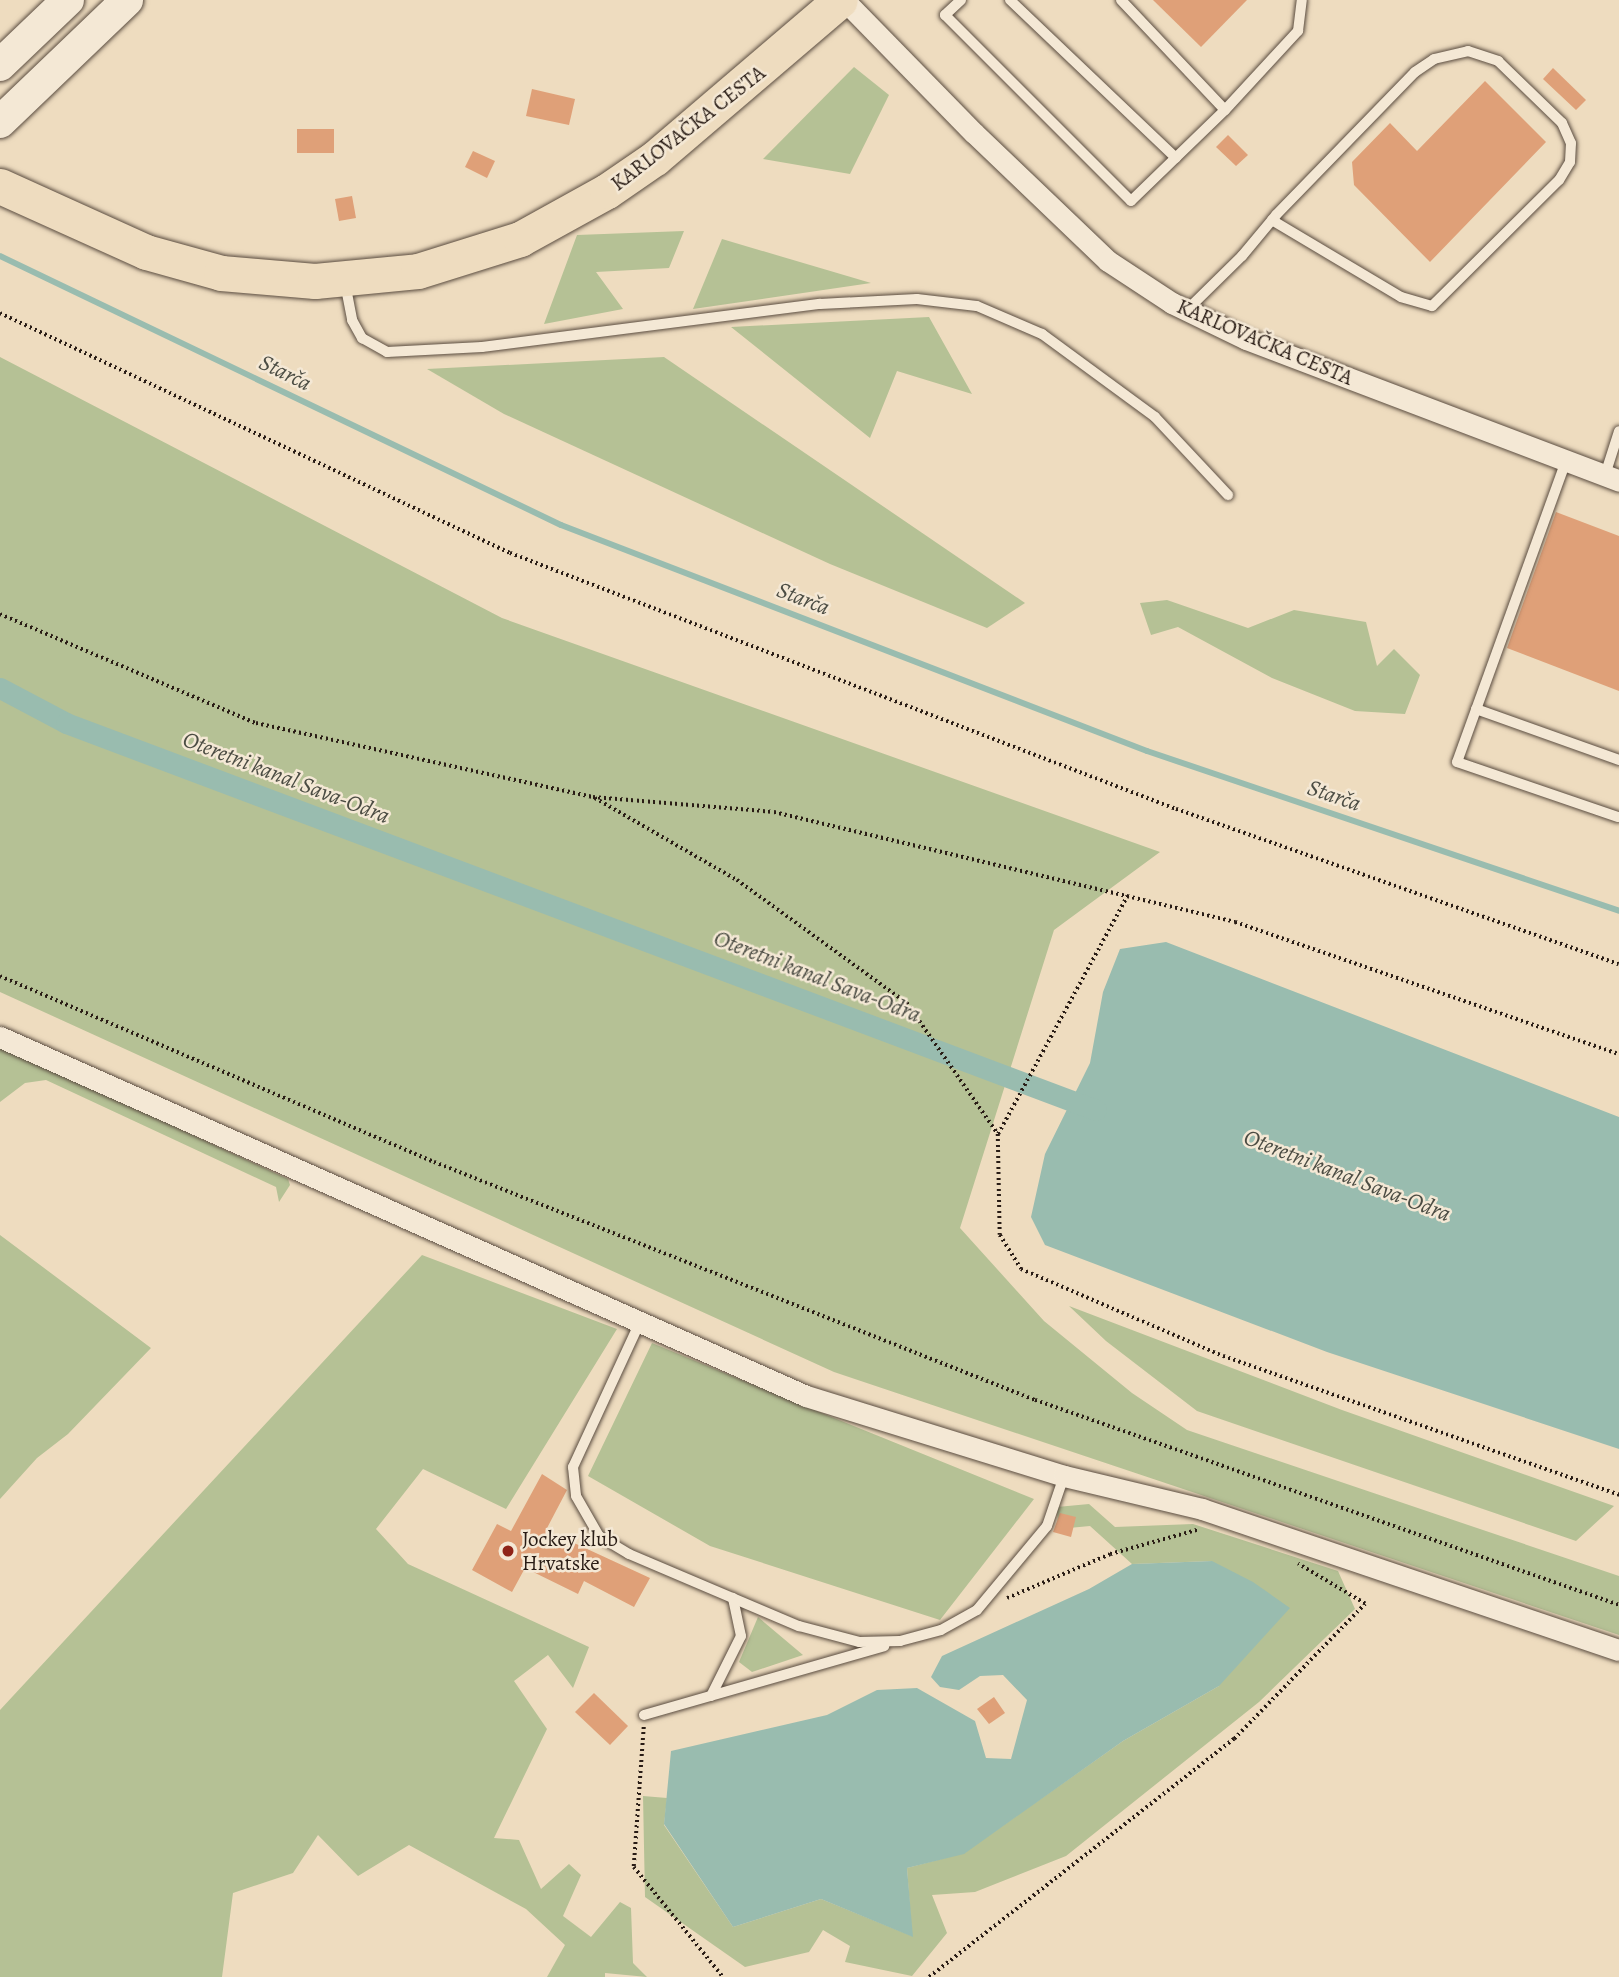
<!DOCTYPE html>
<html>
<head>
<meta charset="utf-8">
<style>
  body { margin:0 }
  #map { position:relative; width:1619px; height:1977px; overflow:hidden; background:#eedcbf; font-family:Alegreya,serif }
  div>[style] { position:absolute }
  .green>* { inset:0; background:#b5c195 }
  .water>* { inset:0; background:#99bcaf }
  .stream>* { height:6px; margin:-3px; padding:0 3px; transform-origin:3px; border-radius:3px; background:#99bcaf }
  .canal>* { height:21px; margin:-10.5px; padding:0 10.5px; transform-origin:10.5px; border-radius:10.5px; background:#99bcaf }
  .building>* { inset:0; background:#dfa078 }
  .path>* { height:3.5px; margin-top:-1.75px; transform-origin:0; background:repeating-linear-gradient(90deg,#291c15 0 2px,transparent 0 5.5px) }
  .roads { filter:drop-shadow(0 0 2px #5a4c40) drop-shadow(0 0 2px #5a4c40) }
  .service>* { height:10px; margin:-5px; padding:0 5px; transform-origin:5px; border-radius:5px; background:#f4e8d5 }
  .minor>* { height:21px; margin:-10.5px; padding:0 10.5px; transform-origin:10.5px; border-radius:10.5px; background:#f4e8d5 }
  .secondary>* { height:32px; margin:-16px; padding:0 16px; transform-origin:16px; border-radius:16px; background:#f4e8d5 }
  .primary>* { height:35px; margin:-17.5px; padding:0 17.5px; transform-origin:17.5px; border-radius:17.5px; background:#eedcbf }
  .dots>* { width:19px; height:19px; translate:-50% -50%; box-sizing:border-box; border:4px solid #f4e8d5; border-radius:50% }
  span { translate:-50% -50%; white-space:nowrap; text-align:center; line-height:1.15; -webkit-text-stroke:5px #f4e8d5; paint-order:stroke }
  .street-label { font-size:21px; color:#291c15 }
  .poi-label { font-size:21px; color:#291c15 }
  .left { translate:0 -50%; text-align:left }
  .water-label { font-size:23px; color:#4b4c43; font-style:italic }
</style>
</head>
<body>
<div id="map">
  <div class="green">
    <i style="clip-path:polygon(854px 67px,889px 95px,850px 174px,763px 159px)"></i>
    <i style="clip-path:polygon(684px 231px,669px 268px,596px 272px,623px 309px,544px 324px,577px 235px)"></i>
    <i style="clip-path:polygon(722px 239px,871px 283px,693px 309px)"></i>
    <i style="clip-path:polygon(929px 317px,972px 394px,897px 371px,870px 438px,731px 327px)"></i>
    <i style="clip-path:polygon(0 357px,502px 618px,1160px 852px,1054px 930px,960px 1228px,1044px 1321px,1132px 1393px,1187px 1430px,1619px 1576px,1619px 1635px,834px 1372px,0 992px)"></i>
    <i style="clip-path:polygon(664px 357px,1025px 603px,987px 628px,830px 564px,504px 414px,427px 369px)"></i>
    <i style="clip-path:polygon(1167px 600px,1248px 628px,1294px 610px,1366px 622px,1377px 666px,1394px 649px,1420px 675px,1405px 714px,1355px 711px,1272px 678px,1178px 627px,1151px 635px,1140px 603px)"></i>
    <i style="clip-path:polygon(0 1046px,288px 1179px,290px 1185px,279px 1202px,276px 1187px,46px 1080px,25px 1083px,0 1102px)"></i>
    <i style="clip-path:polygon(0 1235px,151px 1348px,68px 1434px,37px 1458px,0 1499px)"></i>
    <i style="clip-path:polygon(422px 1255px,617px 1329px,506px 1509px,423px 1469px,376px 1529px,408px 1564px,589px 1647px,573px 1688px,548px 1655px,514px 1681px,547px 1729px,494px 1838px,519px 1840px,541px 1889px,569px 1864px,581px 1875px,563px 1916px,591px 1937px,620px 1902px,631px 1908px,633px 1963px,647px 1977px,605px 1973px,605px 1977px,547px 1977px,565px 1945px,526px 1909px,409px 1845px,358px 1876px,318px 1835px,293px 1873px,233px 1893px,222px 1977px,0 1977px,0 1710px)"></i>
    <i style="clip-path:polygon(1069px 1306px,1342px 1410px,1614px 1506px,1576px 1541px,1197px 1411px,1106px 1341px)"></i>
    <i style="clip-path:polygon(652px 1343px,802px 1405px,1034px 1499px,940px 1620px,710px 1546px,588px 1476px)"></i>
    <i style="clip-path:polygon(1089px 1504px,1115px 1527px,1193px 1524px,1338px 1571px,1355px 1609px,1259px 1702px,1066px 1856px,975px 1892px,932px 1895px,947px 1933px,912px 1976px,845px 1962px,850px 1946px,823px 1930px,809px 1952px,745px 1967px,645px 1897px,643px 1796px,667px 1798px,664px 1825px,733px 1927px,821px 1899px,912px 1936px,907px 1868px,964px 1853px,1123px 1741px,1219px 1686px,1212px 1561px,1132px 1564px,1090px 1526px,1058px 1529px,1057px 1507px)"></i>
    <i style="clip-path:polygon(758px 1617px,803px 1655px,752px 1672px,739px 1662px)"></i>
  </div>
  <div class="water">
    <i style="clip-path:polygon(1166px 942px,1619px 1117px,1619px 1449px,1327px 1352px,1045px 1245px,1031px 1217px,1045px 1154px,1090px 1063px,1103px 992px,1120px 949px)"></i>
    <i style="clip-path:polygon(1212px 1561px,1253px 1582px,1290px 1608px,1219px 1686px,1123px 1741px,964px 1854px,907px 1868px,913px 1937px,821px 1899px,733px 1927px,664px 1824px,671px 1751px,827px 1715px,877px 1690px,917px 1688px,975px 1721px,986px 1758px,1011px 1759px,1027px 1700px,1003px 1675px,980px 1676px,959px 1690px,940px 1687px,931px 1677px,942px 1656px,1089px 1589px,1132px 1564px)"></i>
  </div>
  <div class="stream">
    <i style="left:0;top:256px;width:622px;rotate:25.62deg"></i>
    <i style="left:561px;top:525px;width:628px;rotate:21.09deg"></i>
    <i style="left:1147px;top:751px;width:498px;rotate:18.7deg"></i>
  </div>
  <div class="canal">
    <i style="left:0;top:688px;width:75px;rotate:27.9deg"></i>
    <i style="left:66px;top:723px;width:1100px;rotate:20.59deg"></i>
  </div>
  <div class="building">
    <i style="clip-path:polygon(1153px 0,1247px 0,1201px 47px)"></i>
    <i style="clip-path:polygon(1553px 68px,1586px 100px,1576px 110px,1543px 79px)"></i>
    <i style="clip-path:polygon(1485px 81px,1546px 142px,1430px 262px,1354px 185px,1352px 162px,1390px 123px,1417px 151px)"></i>
    <i style="clip-path:polygon(532px 89px,575px 99px,569px 125px,526px 116px)"></i>
    <i style="clip-path:polygon(297px 129px,334px 129px,334px 153px,297px 153px)"></i>
    <i style="clip-path:polygon(1228px 135px,1248px 155px,1236px 166px,1216px 147px)"></i>
    <i style="clip-path:polygon(473px 151px,495px 161px,487px 178px,465px 167px)"></i>
    <i style="clip-path:polygon(352px 196px,356px 218px,339px 221px,335px 199px)"></i>
    <i style="clip-path:polygon(1556px 512px,1619px 536px,1619px 691px,1507px 648px)"></i>
    <i style="clip-path:polygon(542px 1474px,567px 1490px,546px 1530px,650px 1578px,634px 1607px,584px 1581px,578px 1594px,525px 1568px,512px 1592px,472px 1570px,497px 1524px,511px 1531px)"></i>
    <i style="clip-path:polygon(1060px 1513px,1076px 1517px,1071px 1537px,1053px 1532px)"></i>
    <i style="clip-path:polygon(594px 1693px,628px 1726px,610px 1745px,575px 1712px)"></i>
    <i style="clip-path:polygon(994px 1697px,1005px 1713px,989px 1724px,977px 1709px)"></i>
  </div>
  <div class="path">
    <i style="left:0;top:313px;width:564px;rotate:25.2deg"></i>
    <i style="left:510px;top:553px;width:714px;rotate:21.03deg"></i>
    <i style="left:1176px;top:809px;width:469px;rotate:19.3deg"></i>
    <i style="left:0;top:614px;width:278px;rotate:23.1deg"></i>
    <i style="left:256px;top:723px;width:345px;rotate:12.4deg"></i>
    <i style="left:593px;top:797px;width:182px;rotate:4.7deg"></i>
    <i style="left:774px;top:812px;width:474px;rotate:13.4deg"></i>
    <i style="left:1235px;top:922px;width:406px;rotate:19deg"></i>
    <i style="left:595px;top:798px;width:164px;rotate:30deg"></i>
    <i style="left:737px;top:880px;width:210px;rotate:35.9deg"></i>
    <i style="left:907px;top:1003px;width:160px;rotate:55.2deg"></i>
    <i style="left:998px;top:1134px;width:101px;rotate:88.9deg"></i>
    <i style="left:1000px;top:1235px;width:40px;rotate:58deg"></i>
    <i style="left:1021px;top:1269px;width:220px;rotate:23.3deg"></i>
    <i style="left:1223px;top:1356px;width:420px;rotate:19.3deg"></i>
    <i style="left:0;top:976px;width:472px;rotate:23.2deg"></i>
    <i style="left:434px;top:1162px;width:646px;rotate:21.6deg"></i>
    <i style="left:1035px;top:1400px;width:619px;rotate:19.34deg"></i>
    <i style="left:998px;top:1134px;width:271px;rotate:-61.5deg"></i>
    <i style="left:1007px;top:1598px;width:112px;rotate:-23.1deg"></i>
    <i style="left:1110px;top:1554px;width:93px;rotate:-15.5deg"></i>
    <i style="left:644px;top:1727px;width:140px;rotate:94.1deg"></i>
    <i style="left:634px;top:1867px;width:141px;rotate:51deg"></i>
    <i style="left:929px;top:1977px;width:387px;rotate:-38deg"></i>
    <i style="left:1234px;top:1739px;width:188px;rotate:-45.9deg"></i>
    <i style="left:1365px;top:1604px;width:78px;rotate:-149.2deg"></i>
  </div>
  <div class="roads">
    <div class="service">
      <i style="left:961px;top:0;width:22px;rotate:137deg"></i>
      <i style="left:945px;top:15px;width:263px;rotate:45deg"></i>
      <i style="left:1131px;top:201px;width:131px;rotate:-44.1deg"></i>
      <i style="left:1010px;top:0;width:229px;rotate:43.6deg"></i>
      <i style="left:1121px;top:0;width:151px;rotate:46.6deg"></i>
      <i style="left:1225px;top:110px;width:108px;rotate:-47.3deg"></i>
      <i style="left:1298px;top:31px;width:31px;rotate:-83deg"></i>
      <i style="left:345px;top:283px;width:38px;rotate:79deg"></i>
      <i style="left:352px;top:320px;width:21px;rotate:61deg"></i>
      <i style="left:362px;top:338px;width:29px;rotate:29deg"></i>
      <i style="left:387px;top:352px;width:95px;rotate:-3deg"></i>
      <i style="left:482px;top:347px;width:341px;rotate:-7.3deg"></i>
      <i style="left:820px;top:304px;width:97px;rotate:-3deg"></i>
      <i style="left:917px;top:299px;width:60px;rotate:6.7deg"></i>
      <i style="left:977px;top:306px;width:71px;rotate:23.3deg"></i>
      <i style="left:1042px;top:334px;width:140px;rotate:36.3deg"></i>
      <i style="left:1155px;top:417px;width:107px;rotate:46.9deg"></i>
      <i style="left:1187px;top:310px;width:77px;rotate:-44.5deg"></i>
      <i style="left:1242px;top:256px;width:47px;rotate:-50.2deg"></i>
      <i style="left:1272px;top:220px;width:6px;rotate:-51deg"></i>
      <i style="left:1276px;top:215px;width:199px;rotate:-45.8deg"></i>
      <i style="left:1415px;top:72px;width:23px;rotate:-34deg"></i>
      <i style="left:1434px;top:59px;width:35px;rotate:-13deg"></i>
      <i style="left:1468px;top:51px;width:32px;rotate:18deg"></i>
      <i style="left:1498px;top:61px;width:89px;rotate:44.1deg"></i>
      <i style="left:1562px;top:123px;width:22px;rotate:66deg"></i>
      <i style="left:1571px;top:143px;width:19px;rotate:93deg"></i>
      <i style="left:1570px;top:162px;width:21px;rotate:121deg"></i>
      <i style="left:1559px;top:180px;width:179px;rotate:135.2deg"></i>
      <i style="left:1432px;top:306px;width:32px;rotate:-164deg"></i>
      <i style="left:1401px;top:297px;width:150px;rotate:-149.2deg"></i>
      <i style="left:1566px;top:461px;width:320px;rotate:109.9deg"></i>
      <i style="left:1457px;top:762px;width:170px;rotate:18.9deg"></i>
      <i style="left:1605px;top:475px;width:46px;rotate:-72.3deg"></i>
      <i style="left:1476px;top:709px;width:152px;rotate:19.6deg"></i>
      <i style="left:640px;top:1322px;width:160px;rotate:114.8deg"></i>
      <i style="left:573px;top:1467px;width:29px;rotate:84deg"></i>
      <i style="left:576px;top:1496px;width:46px;rotate:60.1deg"></i>
      <i style="left:599px;top:1536px;width:35px;rotate:31deg"></i>
      <i style="left:629px;top:1554px;width:185px;rotate:23deg"></i>
      <i style="left:799px;top:1626px;width:62px;rotate:14.9deg"></i>
      <i style="left:859px;top:1642px;width:41px;rotate:-1.4deg"></i>
      <i style="left:900px;top:1641px;width:42px;rotate:-15deg"></i>
      <i style="left:941px;top:1630px;width:41px;rotate:-29.1deg"></i>
      <i style="left:977px;top:1610px;width:109px;rotate:-50.2deg"></i>
      <i style="left:1047px;top:1526px;width:53px;rotate:-71.2deg"></i>
      <i style="left:711px;top:1696px;width:67px;rotate:-63.4deg"></i>
      <i style="left:741px;top:1636px;width:39px;rotate:-102deg"></i>
      <i style="left:644px;top:1715px;width:250px;rotate:-16deg"></i>
    </div>
    <div class="minor">
      <i style="left:844px;top:0;width:186px;rotate:45.7deg"></i>
      <i style="left:974px;top:133px;width:185px;rotate:43.7deg"></i>
      <i style="left:1108px;top:261px;width:77px;rotate:33.3deg"></i>
      <i style="left:1172px;top:303px;width:82px;rotate:25.9deg"></i>
      <i style="left:1246px;top:339px;width:399px;rotate:20.8deg"></i>
      <i style="left:0;top:1037px;width:882px;rotate:24.01deg"></i>
      <i style="left:806px;top:1396px;width:270px;rotate:17.2deg"></i>
      <i style="left:1064px;top:1476px;width:142px;rotate:13.4deg"></i>
      <i style="left:1202px;top:1509px;width:440px;rotate:18.7deg"></i>
    </div>
    <div class="secondary">
      <i style="left:0;top:65px;width:94px;rotate:-43.7deg"></i>
      <i style="left:0;top:122px;width:176px;rotate:-43.8deg"></i>
    </div>
    <div class="primary">
      <i style="left:0;top:186px;width:160px;rotate:24.3deg"></i>
      <i style="left:146px;top:252px;width:78px;rotate:15.6deg"></i>
      <i style="left:221px;top:273px;width:94px;rotate:4.9deg"></i>
      <i style="left:315px;top:281px;width:103px;rotate:-5.5deg"></i>
      <i style="left:418px;top:271px;width:107px;rotate:-17.4deg"></i>
      <i style="left:520px;top:239px;width:99px;rotate:-28.9deg"></i>
      <i style="left:607px;top:191px;width:58px;rotate:-34.5deg"></i>
      <i style="left:655px;top:158px;width:243px;rotate:-40.5deg"></i>
    </div>
  </div>
  <div class="dots">
    <i style="left:508px;top:1551px;background:#8f2418"></i>
  </div>
  <div class="street-label">
    <span style="left:688px;top:128px;rotate:-38deg">KARLOVAČKA CESTA</span>
    <span style="left:1265px;top:342px;rotate:23deg">KARLOVAČKA CESTA</span>
  </div>
  <div class="poi-label">
    <span class="left" style="left:522px;top:1551px">Jockey klub<br>Hrvatske</span>
  </div>
  <div class="water-label">
    <span style="left:285px;top:373px;rotate:26deg">Starča</span>
    <span style="left:803px;top:599px;rotate:21deg">Starča</span>
    <span style="left:286px;top:778px;rotate:21deg">Oteretni kanal Sava-Odra</span>
    <span style="left:1334px;top:796px;rotate:19deg">Starča</span>
    <span style="left:817px;top:977px;rotate:21deg">Oteretni kanal Sava-Odra</span>
    <span style="left:1347px;top:1176px;rotate:21deg">Oteretni kanal Sava-Odra</span>
  </div>
</div>
</body>
</html>
